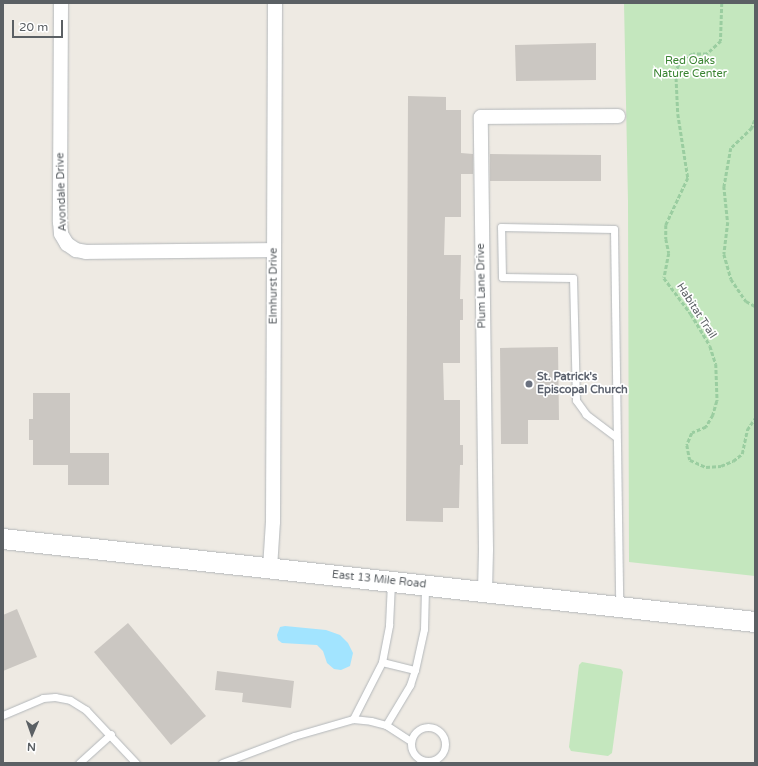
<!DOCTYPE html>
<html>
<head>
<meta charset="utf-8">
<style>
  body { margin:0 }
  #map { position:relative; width:758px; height:766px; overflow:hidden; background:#eeeae3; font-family:"Varela Round",sans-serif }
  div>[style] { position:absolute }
  .green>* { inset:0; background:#c4e7be }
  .water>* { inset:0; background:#a2e4ff }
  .building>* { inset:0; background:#cbc7c2 }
  .path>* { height:2.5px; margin-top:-1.25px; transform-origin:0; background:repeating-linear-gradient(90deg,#9acda0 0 4px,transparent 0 6px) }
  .roads { filter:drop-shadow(0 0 1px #b3b7ba) drop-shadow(0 0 1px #b3b7ba) }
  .service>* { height:7px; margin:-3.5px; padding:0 3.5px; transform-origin:3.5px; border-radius:3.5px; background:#fff }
  .service>.ring { margin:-3.5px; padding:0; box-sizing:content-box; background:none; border:7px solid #fff; border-radius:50% }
  .minor>* { height:14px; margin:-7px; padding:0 7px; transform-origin:7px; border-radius:7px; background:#fff }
  .secondary>* { height:20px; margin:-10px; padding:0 10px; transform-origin:10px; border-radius:10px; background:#fff }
  .dots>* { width:11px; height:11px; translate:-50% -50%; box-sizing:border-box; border:2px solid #fff; border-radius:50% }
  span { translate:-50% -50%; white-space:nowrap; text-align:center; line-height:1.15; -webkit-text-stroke:3.5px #fff; paint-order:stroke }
  .park-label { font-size:11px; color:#3a8432 }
  .street-label { font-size:11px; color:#5b6064 }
  .worship-label { font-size:11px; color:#5b616d; font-weight:700 }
  .left { translate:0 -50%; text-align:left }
  .frame { position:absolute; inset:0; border:4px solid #5b6064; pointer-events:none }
  .north { position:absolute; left:12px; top:714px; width:40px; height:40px; -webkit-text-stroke:3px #fff; paint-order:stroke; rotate:182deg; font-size:11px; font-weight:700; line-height:16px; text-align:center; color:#5b6064 }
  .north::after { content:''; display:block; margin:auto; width:14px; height:18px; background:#5b6064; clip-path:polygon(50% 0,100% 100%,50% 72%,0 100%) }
  .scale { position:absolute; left:12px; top:20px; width:51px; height:18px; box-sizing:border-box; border:2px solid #5b6064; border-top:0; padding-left:5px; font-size:12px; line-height:14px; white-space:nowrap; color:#5b6064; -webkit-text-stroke:3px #fff; paint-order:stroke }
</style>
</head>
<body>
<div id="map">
  <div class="green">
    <i style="clip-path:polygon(624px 3px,755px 3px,755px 576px,629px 562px,628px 202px)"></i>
    <i style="clip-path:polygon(582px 662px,621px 669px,623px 672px,612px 753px,608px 756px,571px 751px,569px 747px,579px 665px)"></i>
  </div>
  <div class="water">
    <i style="clip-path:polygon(285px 626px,326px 630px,340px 635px,348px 643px,353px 653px,350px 666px,341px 670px,334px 669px,327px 663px,323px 651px,317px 645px,282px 643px,278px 640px,277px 635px,280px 627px)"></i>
  </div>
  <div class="building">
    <i style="clip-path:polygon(596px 43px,596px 80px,516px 81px,515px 45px)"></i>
    <i style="clip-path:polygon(408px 96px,446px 97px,446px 110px,461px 110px,461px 153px,473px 154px,473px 174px,461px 174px,461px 217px,445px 217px,444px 255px,461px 255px,460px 299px,463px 299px,463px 320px,460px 320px,460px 363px,443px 363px,444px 400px,460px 400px,460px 445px,463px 445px,463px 465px,460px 465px,459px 508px,443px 508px,443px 522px,406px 521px)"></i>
    <i style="clip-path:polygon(490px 154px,601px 155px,601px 181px,490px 181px)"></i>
    <i style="clip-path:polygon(558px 347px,559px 420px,528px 420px,528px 444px,501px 444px,500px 348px)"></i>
    <i style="clip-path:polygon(33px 393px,70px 393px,70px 453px,109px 453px,109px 485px,68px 485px,68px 465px,33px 465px,33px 440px,29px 440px,29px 419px,33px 419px)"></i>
    <i style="clip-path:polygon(17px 609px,37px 657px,3px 671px,3px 615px)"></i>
    <i style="clip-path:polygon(128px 623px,206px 716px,171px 745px,94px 652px)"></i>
    <i style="clip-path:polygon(217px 671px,294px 681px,291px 708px,242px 702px,243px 693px,215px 690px)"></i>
  </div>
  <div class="path">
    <i style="left:722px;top:3px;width:38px;rotate:92deg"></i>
    <i style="left:721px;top:41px;width:19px;rotate:137deg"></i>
    <i style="left:707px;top:54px;width:14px;rotate:180deg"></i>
    <i style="left:693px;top:54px;width:13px;rotate:157deg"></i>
    <i style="left:681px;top:59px;width:14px;rotate:111deg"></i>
    <i style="left:676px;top:72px;width:42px;rotate:87.3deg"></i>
    <i style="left:678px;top:114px;width:65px;rotate:81.1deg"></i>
    <i style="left:688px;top:178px;width:52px;rotate:115.1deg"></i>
    <i style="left:666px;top:225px;width:14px;rotate:90deg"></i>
    <i style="left:666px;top:239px;width:14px;rotate:78deg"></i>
    <i style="left:669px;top:253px;width:25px;rotate:101deg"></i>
    <i style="left:664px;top:278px;width:45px;rotate:53.1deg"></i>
    <i style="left:691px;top:314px;width:37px;rotate:59deg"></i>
    <i style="left:710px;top:346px;width:19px;rotate:72deg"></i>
    <i style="left:716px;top:364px;width:37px;rotate:88deg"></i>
    <i style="left:717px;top:401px;width:15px;rotate:106deg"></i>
    <i style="left:713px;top:415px;width:14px;rotate:120deg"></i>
    <i style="left:706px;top:427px;width:15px;rotate:157deg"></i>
    <i style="left:692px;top:433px;width:13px;rotate:113deg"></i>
    <i style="left:687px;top:445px;width:15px;rotate:79deg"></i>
    <i style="left:690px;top:460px;width:17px;rotate:24deg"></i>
    <i style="left:706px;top:467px;width:15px;rotate:-4deg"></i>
    <i style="left:721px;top:466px;width:13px;rotate:-23deg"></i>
    <i style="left:733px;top:461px;width:11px;rotate:-38deg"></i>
    <i style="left:742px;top:454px;width:25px;rotate:-78deg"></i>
    <i style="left:747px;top:430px;width:14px;rotate:-56deg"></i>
    <i style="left:755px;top:120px;width:9px;rotate:111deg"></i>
    <i style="left:752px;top:128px;width:29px;rotate:136deg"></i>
    <i style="left:731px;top:148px;width:39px;rotate:100deg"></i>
    <i style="left:724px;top:186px;width:36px;rotate:84deg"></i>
    <i style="left:728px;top:222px;width:32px;rotate:97deg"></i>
    <i style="left:724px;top:254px;width:26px;rotate:74deg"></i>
    <i style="left:731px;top:279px;width:27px;rotate:56deg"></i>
    <i style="left:746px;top:301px;width:10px;rotate:29deg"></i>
  </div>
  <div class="roads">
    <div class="service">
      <i style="left:616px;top:437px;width:38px;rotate:-143deg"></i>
      <i style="left:586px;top:414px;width:17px;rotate:-126deg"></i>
      <i style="left:576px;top:400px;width:122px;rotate:-91.4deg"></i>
      <i style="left:573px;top:278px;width:71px;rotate:-179.2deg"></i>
      <i style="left:502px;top:277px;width:50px;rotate:-91.1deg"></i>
      <i style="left:501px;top:227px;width:113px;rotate:1deg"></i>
      <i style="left:614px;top:229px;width:377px;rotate:89.2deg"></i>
      <i style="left:382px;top:662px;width:34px;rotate:14deg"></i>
      <i style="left:3px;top:715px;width:43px;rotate:-23deg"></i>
      <i style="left:43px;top:698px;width:12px;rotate:-5deg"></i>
      <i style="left:55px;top:697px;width:15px;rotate:11deg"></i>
      <i style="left:70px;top:700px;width:19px;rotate:32deg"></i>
      <i style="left:86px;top:710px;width:73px;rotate:46.7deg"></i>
      <i style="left:353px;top:719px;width:64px;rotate:-63deg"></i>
      <i style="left:382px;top:662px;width:38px;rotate:-79deg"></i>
      <i style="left:389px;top:625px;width:42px;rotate:-87.3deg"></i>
      <i style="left:386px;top:725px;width:47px;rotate:-59deg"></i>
      <i style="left:410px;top:685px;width:16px;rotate:-72deg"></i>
      <i style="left:415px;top:670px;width:42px;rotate:-77.6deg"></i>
      <i style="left:424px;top:629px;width:42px;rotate:-88.6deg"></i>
      <i class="ring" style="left:411px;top:727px;width:27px;height:27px"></i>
      <i style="left:79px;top:763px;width:43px;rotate:-42.2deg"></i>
      <i style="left:222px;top:763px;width:77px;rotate:-20.6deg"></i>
      <i style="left:294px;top:736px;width:61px;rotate:-16.1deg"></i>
      <i style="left:353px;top:719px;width:18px;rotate:6deg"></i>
      <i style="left:371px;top:721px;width:16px;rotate:15deg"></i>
      <i style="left:386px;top:725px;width:30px;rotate:33deg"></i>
    </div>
    <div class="minor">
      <i style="left:61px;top:3px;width:219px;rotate:90.3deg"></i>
      <i style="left:60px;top:222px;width:12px;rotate:85deg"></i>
      <i style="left:61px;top:234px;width:12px;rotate:59deg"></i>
      <i style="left:67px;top:244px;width:11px;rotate:34deg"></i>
      <i style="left:76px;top:250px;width:10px;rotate:11deg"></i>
      <i style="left:86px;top:252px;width:188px;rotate:-0.6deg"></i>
      <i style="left:270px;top:568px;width:46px;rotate:-86.3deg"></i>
      <i style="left:273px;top:522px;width:519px;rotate:-89.78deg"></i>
      <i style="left:485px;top:591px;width:42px;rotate:-88.6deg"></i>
      <i style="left:486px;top:549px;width:432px;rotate:-90.7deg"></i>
      <i style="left:481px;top:117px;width:137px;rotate:-0.4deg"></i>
    </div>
    <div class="secondary">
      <i style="left:3px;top:539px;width:757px;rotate:6.3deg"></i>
    </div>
  </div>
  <div class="dots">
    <i style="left:529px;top:384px;background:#6b7280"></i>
  </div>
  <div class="park-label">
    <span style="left:690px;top:68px">Red Oaks<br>Nature Center</span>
  </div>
  <div class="street-label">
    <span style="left:62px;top:192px;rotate:-92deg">Avondale Drive</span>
    <span style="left:274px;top:286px;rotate:-90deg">Elmhurst Drive</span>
    <span style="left:482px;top:286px;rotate:-91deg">Plum Lane Drive</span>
    <span style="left:696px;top:311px;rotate:57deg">Habitat Trail</span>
    <span style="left:379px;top:580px;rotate:6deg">East 13 Mile Road</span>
  </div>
  <div class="worship-label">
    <span class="left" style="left:537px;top:384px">St. Patrick's<br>Episcopal Church</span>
  </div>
  <div class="frame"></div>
  <div class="north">N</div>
  <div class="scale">20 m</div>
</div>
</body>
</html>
